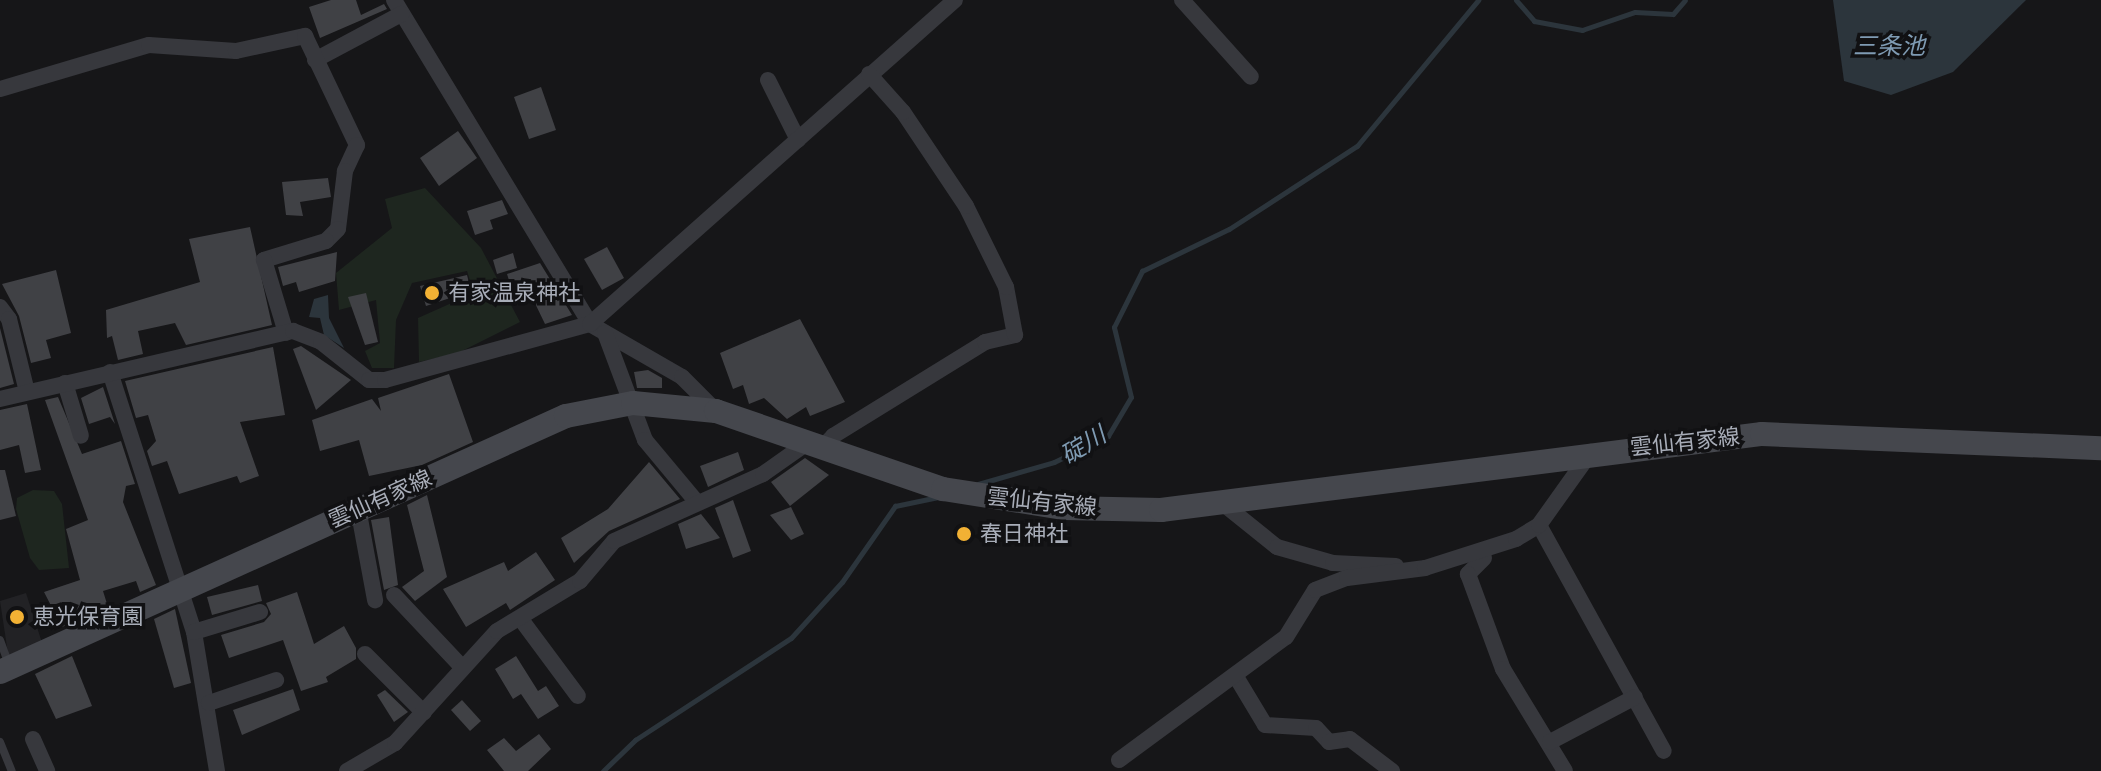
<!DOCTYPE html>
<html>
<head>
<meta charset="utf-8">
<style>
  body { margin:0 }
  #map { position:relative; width:2101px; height:771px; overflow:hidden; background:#161618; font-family:Figtree,"Noto Sans JP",sans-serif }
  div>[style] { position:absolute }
  .built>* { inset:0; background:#222225 }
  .green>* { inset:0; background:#1e261f }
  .water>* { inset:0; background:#2c353c }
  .stream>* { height:5px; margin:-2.5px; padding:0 2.5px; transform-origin:2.5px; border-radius:2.5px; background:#2c353c }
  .building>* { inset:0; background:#404145 }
  .lane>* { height:8px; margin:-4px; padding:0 4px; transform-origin:4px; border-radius:4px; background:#37383d }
  .street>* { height:16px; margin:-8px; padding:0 8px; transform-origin:8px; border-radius:8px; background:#37383d }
  .secondary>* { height:24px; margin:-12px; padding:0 12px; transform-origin:12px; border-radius:12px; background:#45474d }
  .dots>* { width:22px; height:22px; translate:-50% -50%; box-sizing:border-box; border:4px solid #111113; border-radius:50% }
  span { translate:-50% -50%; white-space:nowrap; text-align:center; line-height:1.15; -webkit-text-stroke:7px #111113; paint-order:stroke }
  .poi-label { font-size:22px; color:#a8adb8 }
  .left { translate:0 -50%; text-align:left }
  .street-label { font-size:22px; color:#a8adb8 }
  .water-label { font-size:24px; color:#7f9bb3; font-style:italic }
</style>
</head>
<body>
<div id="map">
  <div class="built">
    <i style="clip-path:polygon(26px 593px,44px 649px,9px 660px,0 601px)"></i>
  </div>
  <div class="green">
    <i style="clip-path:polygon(425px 188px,481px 248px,520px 322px,458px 353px,419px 362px,418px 318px,474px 293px,467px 271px,412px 283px,396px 320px,394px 368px,372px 368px,365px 351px,380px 343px,376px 300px,339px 310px,336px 273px,392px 228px,385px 199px)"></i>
    <i style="clip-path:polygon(33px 490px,54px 491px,62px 504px,69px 568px,39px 570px,30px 558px,16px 509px,17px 498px)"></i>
  </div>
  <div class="water">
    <i style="clip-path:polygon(1833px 0,2026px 0,1953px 72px,1891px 95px,1844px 81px)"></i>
    <i style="clip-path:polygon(328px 295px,329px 318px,344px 348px,324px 335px,320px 318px,309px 317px,314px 299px)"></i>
  </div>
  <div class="stream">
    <i style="left:1516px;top:0;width:28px;rotate:49deg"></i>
    <i style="left:1534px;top:21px;width:49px;rotate:10.6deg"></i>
    <i style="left:1582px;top:30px;width:56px;rotate:-18.8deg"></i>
    <i style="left:1635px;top:12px;width:38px;rotate:3deg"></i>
    <i style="left:1673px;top:14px;width:18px;rotate:-49deg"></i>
    <i style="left:978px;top:484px;width:79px;rotate:-16.1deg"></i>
    <i style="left:1054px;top:462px;width:60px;rotate:-25.7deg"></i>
    <i style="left:1108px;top:436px;width:45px;rotate:-59.5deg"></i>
    <i style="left:1131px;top:397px;width:72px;rotate:-103.7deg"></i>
    <i style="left:1114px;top:327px;width:63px;rotate:-63.4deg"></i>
    <i style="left:1142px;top:271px;width:97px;rotate:-25.8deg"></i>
    <i style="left:1229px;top:229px;width:153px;rotate:-33deg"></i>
    <i style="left:1357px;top:146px;width:190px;rotate:-50.3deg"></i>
    <i style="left:603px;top:771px;width:45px;rotate:-44.1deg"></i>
    <i style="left:635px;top:740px;width:186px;rotate:-33.2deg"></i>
    <i style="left:791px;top:638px;width:76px;rotate:-47.7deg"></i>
    <i style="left:842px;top:582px;width:93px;rotate:-55.1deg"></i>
    <i style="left:895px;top:506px;width:44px;rotate:-11.8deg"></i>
  </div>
  <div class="building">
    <i style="clip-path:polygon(331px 0,356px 0,361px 15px,384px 4px,387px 9px,320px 38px,309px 7px)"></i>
    <i style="clip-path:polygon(541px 87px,556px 130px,529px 139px,514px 97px)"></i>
    <i style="clip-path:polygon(458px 131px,477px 158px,439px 186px,420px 158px)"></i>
    <i style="clip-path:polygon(328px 178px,331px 197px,300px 202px,303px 216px,286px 215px,282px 182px)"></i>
    <i style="clip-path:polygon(502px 200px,508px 214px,490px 220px,493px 229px,475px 235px,467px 211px)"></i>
    <i style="clip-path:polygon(250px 227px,272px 325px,186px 345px,175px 323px,138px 331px,143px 354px,118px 360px,112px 336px,107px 338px,106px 310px,200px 282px,189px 239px)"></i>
    <i style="clip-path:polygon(607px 247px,624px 278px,602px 290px,584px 259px)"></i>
    <i style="clip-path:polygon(337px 252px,335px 281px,299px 292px,296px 282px,283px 286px,278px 267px)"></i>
    <i style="clip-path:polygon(513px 253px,517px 268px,497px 274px,493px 260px)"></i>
    <i style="clip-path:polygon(540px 263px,572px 315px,545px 324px,531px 295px,514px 296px,507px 274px)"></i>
    <i style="clip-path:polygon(56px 270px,71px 333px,46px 340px,51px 358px,31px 363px,19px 316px,2px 284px)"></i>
    <i style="clip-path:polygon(467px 275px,471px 291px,426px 306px,420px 286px)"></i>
    <i style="clip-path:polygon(366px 293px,378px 342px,365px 345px,348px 297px)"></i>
    <i style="clip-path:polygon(800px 319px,845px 402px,810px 416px,806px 407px,787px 419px,764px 398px,749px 404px,743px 385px,733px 389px,720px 353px)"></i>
    <i style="clip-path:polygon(0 328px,14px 384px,0 388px)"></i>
    <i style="clip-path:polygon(301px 346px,351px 380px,316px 410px,293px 349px)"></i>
    <i style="clip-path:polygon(273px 347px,285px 415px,240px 422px,259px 476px,240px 483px,237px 476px,179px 494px,167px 461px,152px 466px,147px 451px,156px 441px,148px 415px,136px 418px,125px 381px)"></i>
    <i style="clip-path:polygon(648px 370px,662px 378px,662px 388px,637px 388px,634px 372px)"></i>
    <i style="clip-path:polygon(449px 374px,473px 442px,422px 465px,369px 476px,359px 440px,320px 451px,312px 420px,372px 399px,381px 411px,378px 398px)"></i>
    <i style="clip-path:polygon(103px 387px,115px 424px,110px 417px,89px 424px,81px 398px)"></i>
    <i style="clip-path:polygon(58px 397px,82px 454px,121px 441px,135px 484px,126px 486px,123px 502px,156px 585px,140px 592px,136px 581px,103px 591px,108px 607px,62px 627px,44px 592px,80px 580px,66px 529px,88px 520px,45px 400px)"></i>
    <i style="clip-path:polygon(27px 404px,41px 470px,25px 473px,19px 445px,0 450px,0 410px)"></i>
    <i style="clip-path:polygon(738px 452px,744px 470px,708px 487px,700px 466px)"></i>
    <i style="clip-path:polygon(805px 458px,829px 475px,790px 506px,771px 482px)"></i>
    <i style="clip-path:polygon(649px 462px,680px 499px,609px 531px,574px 563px,561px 538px,608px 509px)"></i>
    <i style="clip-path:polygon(0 470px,5px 470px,16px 516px,0 520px)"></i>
    <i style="clip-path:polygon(427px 495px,447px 577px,415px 601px,402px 587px,424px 571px,407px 505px)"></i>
    <i style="clip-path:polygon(733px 500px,751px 551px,733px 558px,715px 508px)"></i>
    <i style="clip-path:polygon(791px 507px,804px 534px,791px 540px,770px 515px)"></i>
    <i style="clip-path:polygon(701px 514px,720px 538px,686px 549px,678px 524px)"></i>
    <i style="clip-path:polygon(389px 517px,398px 585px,384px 590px,371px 520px)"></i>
    <i style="clip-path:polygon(536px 552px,555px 580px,510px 610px,506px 603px,466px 627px,443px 589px,504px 562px,508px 571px)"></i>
    <i style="clip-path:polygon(258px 585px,262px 601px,212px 615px,207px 597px)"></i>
    <i style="clip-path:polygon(297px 592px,314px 644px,344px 626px,356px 648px,356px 659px,326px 677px,328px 682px,301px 691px,283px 640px,229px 658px,221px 635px,264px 622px,271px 614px,266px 603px)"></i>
    <i style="clip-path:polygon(175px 609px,191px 683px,174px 688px,154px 619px)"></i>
    <i style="clip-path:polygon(72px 656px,92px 706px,56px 719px,35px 674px)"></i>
    <i style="clip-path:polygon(516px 656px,538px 691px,546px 686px,559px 706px,538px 719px,521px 694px,513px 699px,495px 669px)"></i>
    <i style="clip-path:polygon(293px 689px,300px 710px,242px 735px,233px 710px)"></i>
    <i style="clip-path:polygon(385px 690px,408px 712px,394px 722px,377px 695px)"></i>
    <i style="clip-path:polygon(462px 700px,481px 721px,470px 731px,451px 710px)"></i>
    <i style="clip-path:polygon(539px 734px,551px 749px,528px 771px,504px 771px,487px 750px,504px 738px,516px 751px)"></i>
  </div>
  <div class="lane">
    <i style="left:0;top:640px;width:27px;rotate:70deg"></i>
    <i style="left:0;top:742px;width:31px;rotate:68deg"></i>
  </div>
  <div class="street">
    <i style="left:394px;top:0;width:379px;rotate:58.8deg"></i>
    <i style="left:590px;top:324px;width:106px;rotate:29.9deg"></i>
    <i style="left:682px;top:377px;width:48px;rotate:45deg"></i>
    <i style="left:1182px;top:0;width:103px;rotate:48.1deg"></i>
    <i style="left:315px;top:60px;width:98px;rotate:-28.1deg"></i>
    <i style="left:768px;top:80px;width:67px;rotate:63.4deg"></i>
    <i style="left:0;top:89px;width:155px;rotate:-16.5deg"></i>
    <i style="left:149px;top:45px;width:87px;rotate:3.9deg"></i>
    <i style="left:236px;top:51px;width:71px;rotate:-12.3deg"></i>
    <i style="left:305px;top:36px;width:121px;rotate:64.5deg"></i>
    <i style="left:357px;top:145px;width:29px;rotate:115deg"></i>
    <i style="left:345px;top:171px;width:58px;rotate:96.9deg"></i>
    <i style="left:338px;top:229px;width:17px;rotate:135deg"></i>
    <i style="left:326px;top:241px;width:65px;rotate:163deg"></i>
    <i style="left:264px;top:260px;width:76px;rotate:73.2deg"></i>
    <i style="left:0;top:307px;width:15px;rotate:53deg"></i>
    <i style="left:9px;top:319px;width:75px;rotate:76.1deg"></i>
    <i style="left:605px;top:333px;width:114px;rotate:69.5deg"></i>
    <i style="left:645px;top:440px;width:78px;rotate:50.2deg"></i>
    <i style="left:110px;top:372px;width:273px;rotate:72.1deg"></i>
    <i style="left:194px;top:632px;width:141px;rotate:80.6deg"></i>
    <i style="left:65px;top:383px;width:55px;rotate:73.2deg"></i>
    <i style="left:0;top:399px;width:301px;rotate:-13.1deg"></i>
    <i style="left:293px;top:331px;width:30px;rotate:21deg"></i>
    <i style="left:321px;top:342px;width:61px;rotate:38.4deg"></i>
    <i style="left:369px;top:380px;width:16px"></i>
    <i style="left:385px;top:380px;width:213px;rotate:-15.3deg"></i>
    <i style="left:590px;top:324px;width:488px;rotate:-41.6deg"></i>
    <i style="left:821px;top:449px;width:18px;rotate:-47deg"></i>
    <i style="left:833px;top:436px;width:179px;rotate:-31.7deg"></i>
    <i style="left:985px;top:342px;width:31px;rotate:-13deg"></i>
    <i style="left:1015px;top:335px;width:49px;rotate:-100.6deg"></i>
    <i style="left:1006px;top:287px;width:90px;rotate:-116.3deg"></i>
    <i style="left:966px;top:206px;width:113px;rotate:-123.8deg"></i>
    <i style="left:903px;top:112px;width:51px;rotate:-131.8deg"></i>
    <i style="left:1221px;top:502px;width:72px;rotate:38.8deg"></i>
    <i style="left:1277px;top:547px;width:58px;rotate:15.9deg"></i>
    <i style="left:1333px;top:563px;width:63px;rotate:2.7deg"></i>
    <i style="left:358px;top:508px;width:94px;rotate:79.5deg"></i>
    <i style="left:1539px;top:525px;width:258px;rotate:61.1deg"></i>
    <i style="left:1484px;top:558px;width:23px;rotate:135deg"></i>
    <i style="left:1468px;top:574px;width:101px;rotate:69.8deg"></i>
    <i style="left:1503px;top:669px;width:119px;rotate:58.7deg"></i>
    <i style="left:394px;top:595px;width:98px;rotate:46.7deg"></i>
    <i style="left:520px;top:618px;width:97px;rotate:53.4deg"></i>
    <i style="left:194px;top:632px;width:69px;rotate:-16.9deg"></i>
    <i style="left:365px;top:654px;width:83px;rotate:45deg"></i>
    <i style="left:1235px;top:675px;width:58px;rotate:59deg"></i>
    <i style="left:1265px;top:725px;width:51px;rotate:3.4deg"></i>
    <i style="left:1316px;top:728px;width:19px;rotate:47deg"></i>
    <i style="left:1329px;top:742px;width:21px;rotate:-8deg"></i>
    <i style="left:1350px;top:739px;width:53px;rotate:37.3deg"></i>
    <i style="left:209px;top:703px;width:71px;rotate:-18.9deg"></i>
    <i style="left:33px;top:739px;width:35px;rotate:66deg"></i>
    <i style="left:1550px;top:742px;width:96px;rotate:-27.9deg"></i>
    <i style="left:1119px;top:760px;width:207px;rotate:-36.4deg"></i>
    <i style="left:1286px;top:637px;width:55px;rotate:-58.3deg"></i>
    <i style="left:1315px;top:590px;width:34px;rotate:-21deg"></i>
    <i style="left:1347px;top:578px;width:79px;rotate:-7.3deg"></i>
    <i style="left:1425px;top:568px;width:96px;rotate:-17.7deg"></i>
    <i style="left:1516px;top:539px;width:27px;rotate:-31deg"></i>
    <i style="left:1539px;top:525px;width:90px;rotate:-54.5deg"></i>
    <i style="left:347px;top:771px;width:56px;rotate:-30.3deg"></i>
    <i style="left:395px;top:743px;width:151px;rotate:-47.7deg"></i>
    <i style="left:497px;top:631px;width:97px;rotate:-31.1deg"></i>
    <i style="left:580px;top:581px;width:52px;rotate:-49.6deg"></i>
    <i style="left:614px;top:541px;width:163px;rotate:-24.2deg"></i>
    <i style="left:763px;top:474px;width:54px;rotate:-35.2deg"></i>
  </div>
  <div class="secondary">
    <i style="left:0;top:672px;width:621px;rotate:-24.34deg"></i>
    <i style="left:566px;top:416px;width:68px;rotate:-11deg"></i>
    <i style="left:633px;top:403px;width:83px;rotate:5.5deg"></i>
    <i style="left:716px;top:411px;width:240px;rotate:19deg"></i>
    <i style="left:943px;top:489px;width:123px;rotate:8.9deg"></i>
    <i style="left:1065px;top:508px;width:96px;rotate:1.2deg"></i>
    <i style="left:1161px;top:510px;width:606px;rotate:-7.21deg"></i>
    <i style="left:1762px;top:434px;width:339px;rotate:2.4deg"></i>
  </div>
  <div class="dots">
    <i style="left:432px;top:293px;background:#f2b134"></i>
    <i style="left:964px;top:534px;background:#f2b134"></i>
    <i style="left:17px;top:617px;background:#f2b134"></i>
  </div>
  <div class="poi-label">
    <span class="left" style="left:448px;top:293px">有家温泉神社</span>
    <span class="left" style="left:980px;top:534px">春日神社</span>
    <span class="left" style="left:33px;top:617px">恵光保育園</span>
  </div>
  <div class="street-label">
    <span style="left:1685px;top:442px;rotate:-6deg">雲仙有家線</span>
    <span style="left:380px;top:499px;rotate:-24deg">雲仙有家線</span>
    <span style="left:1042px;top:502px;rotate:6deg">雲仙有家線</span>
  </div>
  <div class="water-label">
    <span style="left:1889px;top:46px">三条池</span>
    <span style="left:1083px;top:445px;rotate:-31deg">碇川</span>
  </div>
</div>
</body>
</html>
